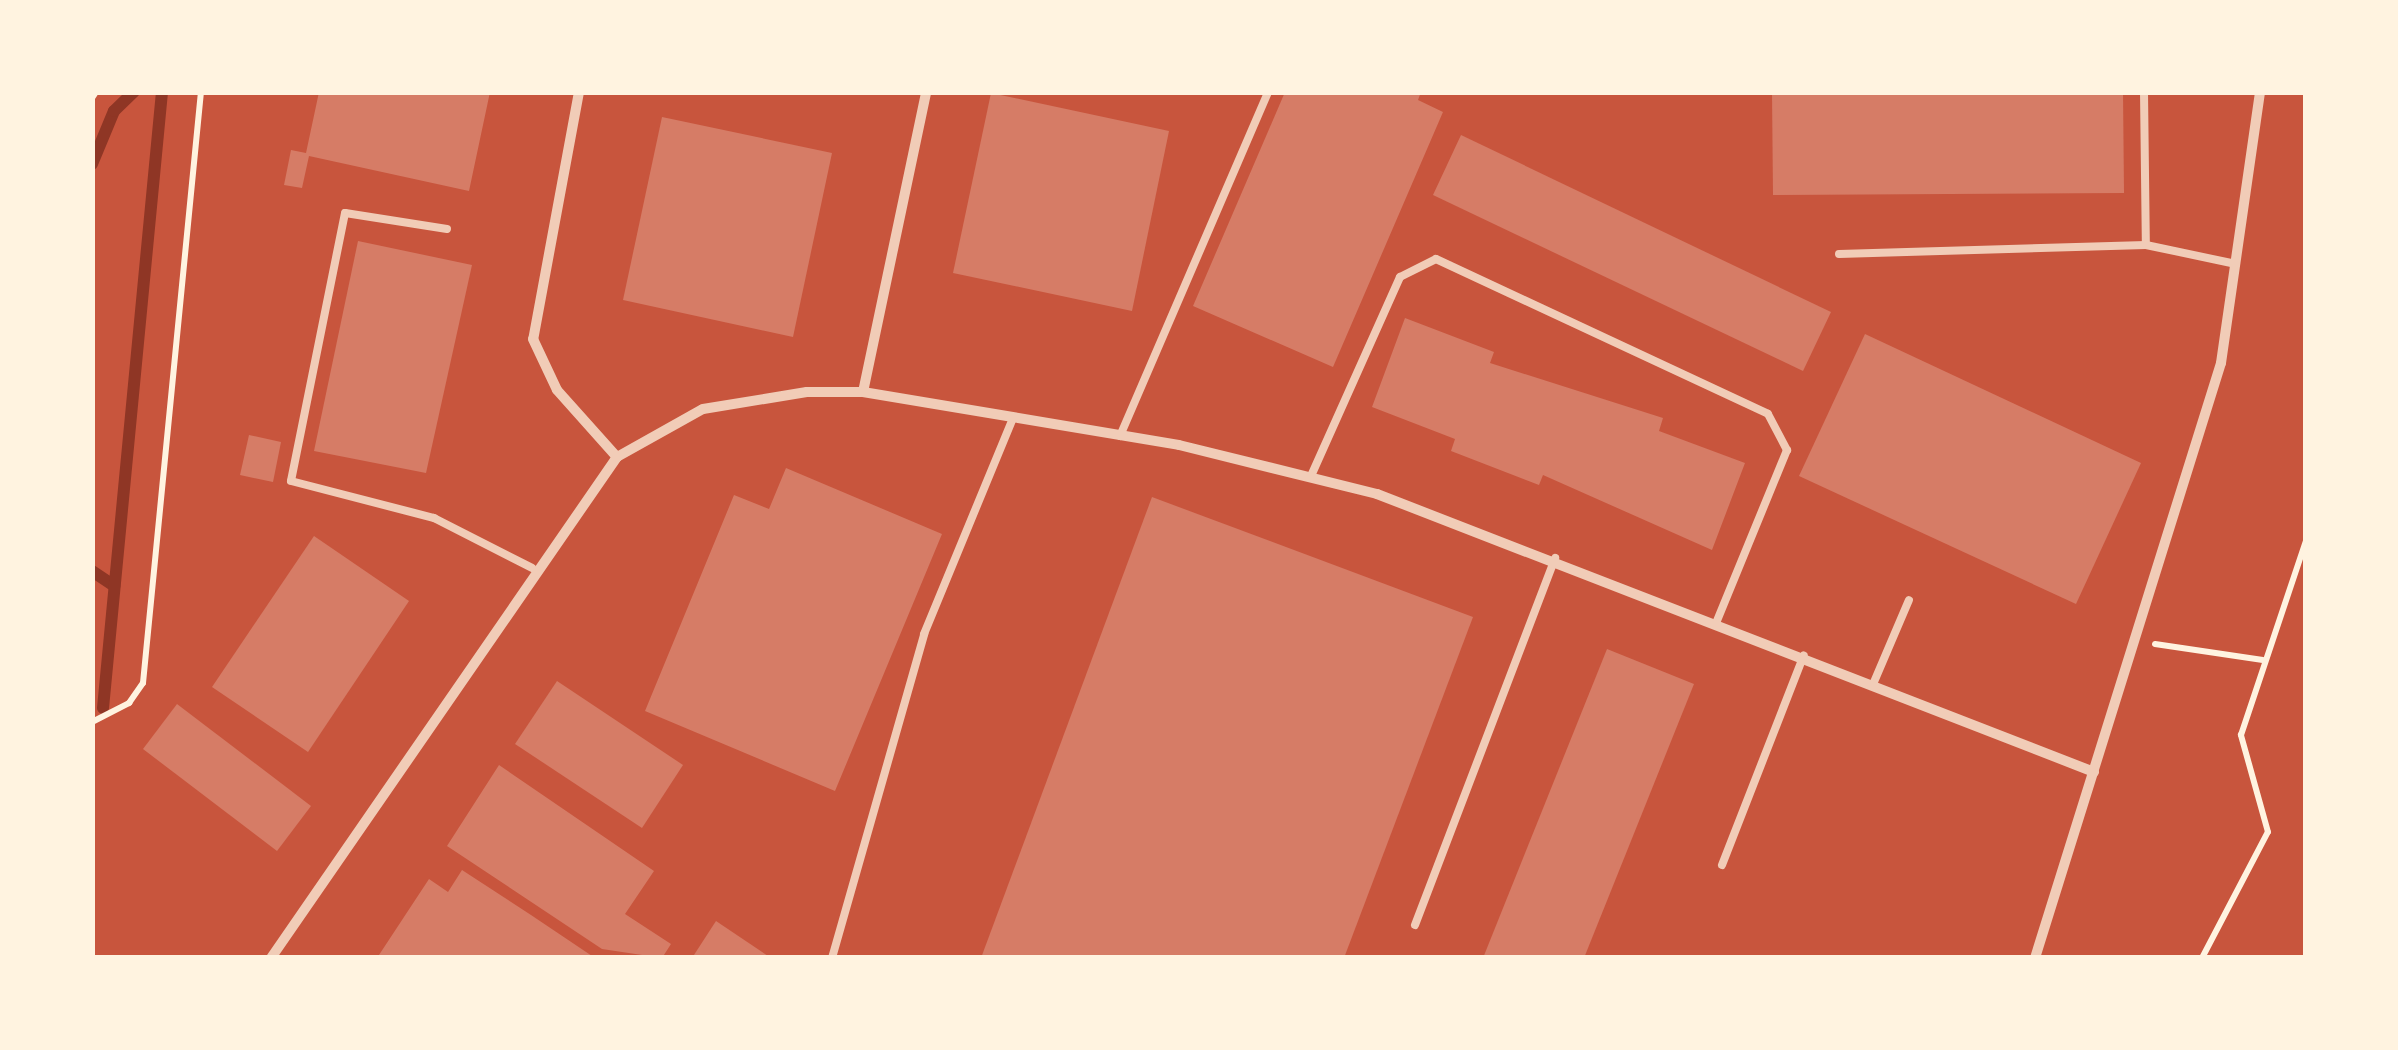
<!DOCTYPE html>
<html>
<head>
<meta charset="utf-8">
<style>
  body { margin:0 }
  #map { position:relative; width:2398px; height:1050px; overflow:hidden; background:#c8553d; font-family:"Titillium Web",sans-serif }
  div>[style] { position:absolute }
  .stream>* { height:12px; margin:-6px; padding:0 6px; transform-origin:6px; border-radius:6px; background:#8f3625 }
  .building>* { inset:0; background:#d67c66 }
  .path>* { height:6px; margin:-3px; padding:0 3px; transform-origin:3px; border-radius:3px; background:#fff3e0 }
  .service>* { height:8px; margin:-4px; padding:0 4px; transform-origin:4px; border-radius:4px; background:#f1ccb7 }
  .minor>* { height:10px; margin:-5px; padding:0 5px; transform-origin:5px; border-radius:5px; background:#f1ccb7 }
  span { translate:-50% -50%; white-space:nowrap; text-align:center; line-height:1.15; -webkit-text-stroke:10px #fff3e0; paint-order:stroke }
  .frame { position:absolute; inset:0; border:95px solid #fff3e0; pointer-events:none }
</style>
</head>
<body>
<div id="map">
  <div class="stream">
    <i style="left:92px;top:164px;width:57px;rotate:-67.5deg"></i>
    <i style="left:114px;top:111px;width:28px;rotate:-44deg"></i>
    <i style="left:92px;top:571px;width:27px;rotate:34deg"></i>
    <i style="left:103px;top:708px;width:619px;rotate:-84.53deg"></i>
  </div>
  <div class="building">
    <i style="clip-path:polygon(319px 92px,490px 92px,469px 191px,309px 156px,302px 188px,284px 185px,291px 150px,306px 153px)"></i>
    <i style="clip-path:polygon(1285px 92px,1421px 92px,1418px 100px,1443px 112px,1333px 367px,1193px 306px)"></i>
    <i style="clip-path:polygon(1772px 92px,2123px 92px,2124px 193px,1773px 195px)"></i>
    <i style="clip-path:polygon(991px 93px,1169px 131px,1132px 311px,953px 273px)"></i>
    <i style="clip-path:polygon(662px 117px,832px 153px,793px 337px,623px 300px)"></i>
    <i style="clip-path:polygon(1461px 135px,1831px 312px,1803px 371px,1433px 195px)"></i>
    <i style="clip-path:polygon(358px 241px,472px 265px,426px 473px,314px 451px)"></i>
    <i style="clip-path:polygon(1405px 318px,1494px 352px,1490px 363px,1663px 418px,1659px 431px,1745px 463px,1712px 550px,1543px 475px,1539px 485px,1451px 451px,1455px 439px,1372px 407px)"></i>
    <i style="clip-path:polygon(1865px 334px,2141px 463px,2076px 604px,1799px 476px)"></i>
    <i style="clip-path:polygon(249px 435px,281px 442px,273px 482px,240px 475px)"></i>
    <i style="clip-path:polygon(786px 468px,942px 534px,835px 791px,645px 711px,734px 495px,769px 509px)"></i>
    <i style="clip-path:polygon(1152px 497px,1473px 617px,1344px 958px,981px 958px)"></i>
    <i style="clip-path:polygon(314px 536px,409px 601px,308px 752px,212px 687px)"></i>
    <i style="clip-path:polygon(1607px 649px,1694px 684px,1584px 958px,1483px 958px)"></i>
    <i style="clip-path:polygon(557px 681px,683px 765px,642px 828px,515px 744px)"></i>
    <i style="clip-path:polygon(177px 704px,311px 806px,277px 851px,143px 749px)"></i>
    <i style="clip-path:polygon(499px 765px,654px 871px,625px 914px,671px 944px,662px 958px,602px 949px,447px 846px)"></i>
    <i style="clip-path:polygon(462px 870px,531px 915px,595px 958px,377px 958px,429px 879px,448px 892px)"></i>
    <i style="clip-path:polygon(716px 921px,771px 958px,692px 958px)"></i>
  </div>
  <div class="path">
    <i style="left:92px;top:98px;width:7px;rotate:-56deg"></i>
    <i style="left:2155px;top:644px;width:109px;rotate:8.4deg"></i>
    <i style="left:92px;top:722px;width:42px;rotate:-27.2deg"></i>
    <i style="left:129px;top:703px;width:24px;rotate:-55deg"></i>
    <i style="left:143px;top:683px;width:594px;rotate:-84.4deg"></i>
    <i style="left:2202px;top:958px;width:142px;rotate:-62.4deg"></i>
    <i style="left:2268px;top:832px;width:101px;rotate:-105.6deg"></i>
    <i style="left:2241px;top:735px;width:205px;rotate:-71.5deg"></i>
  </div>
  <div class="service">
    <i style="left:2144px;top:92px;width:153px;rotate:89.3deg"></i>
    <i style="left:2146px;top:245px;width:92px;rotate:11.9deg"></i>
    <i style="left:447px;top:229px;width:103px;rotate:-171.1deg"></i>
    <i style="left:345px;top:213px;width:273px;rotate:101.4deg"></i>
    <i style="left:291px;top:481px;width:148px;rotate:14.5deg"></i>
    <i style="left:434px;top:518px;width:110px;rotate:27deg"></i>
    <i style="left:1839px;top:254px;width:307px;rotate:-1.7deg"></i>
    <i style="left:1120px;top:436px;width:374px;rotate:-66.7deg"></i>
    <i style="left:1311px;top:476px;width:218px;rotate:-65.9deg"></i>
    <i style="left:1400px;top:277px;width:40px;rotate:-26.6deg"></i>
    <i style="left:1436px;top:259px;width:366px;rotate:25deg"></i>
    <i style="left:1768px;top:414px;width:41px;rotate:62.2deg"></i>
    <i style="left:1787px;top:450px;width:185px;rotate:112.3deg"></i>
    <i style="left:1874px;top:682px;width:89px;rotate:-66.9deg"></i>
    <i style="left:1722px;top:865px;width:225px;rotate:-68.7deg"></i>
    <i style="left:1415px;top:925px;width:393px;rotate:-69.1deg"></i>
    <i style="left:832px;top:958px;width:337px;rotate:-74.1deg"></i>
    <i style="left:924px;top:634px;width:231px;rotate:-67.6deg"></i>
  </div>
  <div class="minor">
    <i style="left:579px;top:92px;width:251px;rotate:100.5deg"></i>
    <i style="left:533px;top:339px;width:56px;rotate:64.8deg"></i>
    <i style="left:557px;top:390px;width:90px;rotate:48.2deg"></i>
    <i style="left:863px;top:392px;width:307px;rotate:-78.1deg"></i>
    <i style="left:271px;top:958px;width:609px;rotate:-55.37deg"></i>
    <i style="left:617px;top:457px;width:98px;rotate:-29.2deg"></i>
    <i style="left:703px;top:409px;width:105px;rotate:-9.3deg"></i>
    <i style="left:807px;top:392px;width:56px"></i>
    <i style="left:863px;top:392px;width:320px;rotate:9.5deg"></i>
    <i style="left:1179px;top:445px;width:204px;rotate:13.9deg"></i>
    <i style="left:1377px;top:494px;width:769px;rotate:21.19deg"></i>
    <i style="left:2035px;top:958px;width:623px;rotate:-72.64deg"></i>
    <i style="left:2221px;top:363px;width:274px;rotate:-81.8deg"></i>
  </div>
  <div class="frame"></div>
</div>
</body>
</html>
